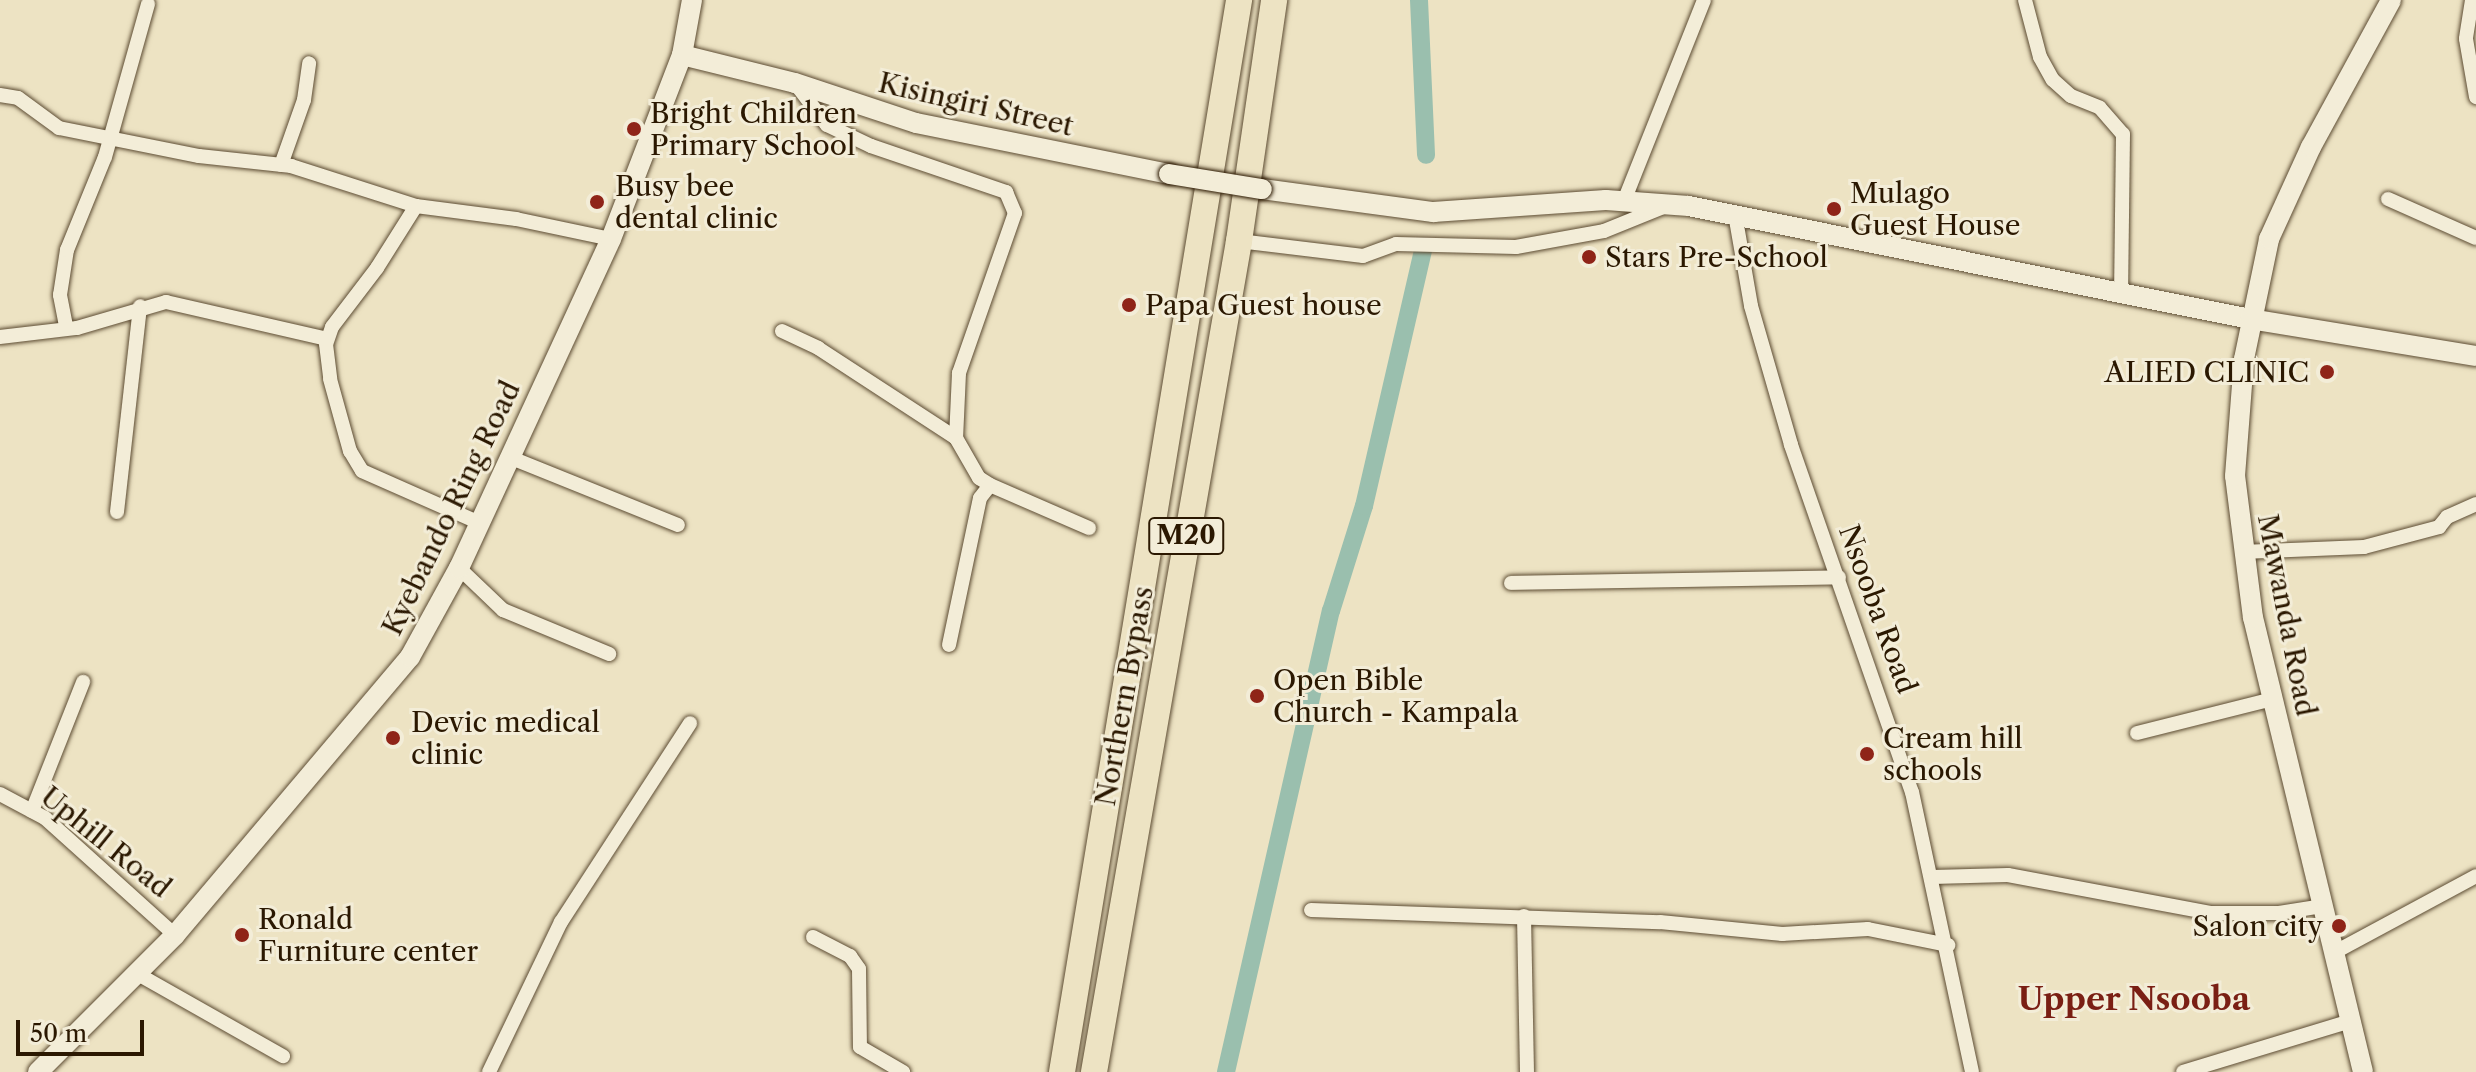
<!DOCTYPE html>
<html>
<head>
<meta charset="utf-8">
<style>
  body { margin:0 }
  #map { position:relative; width:2476px; height:1072px; overflow:hidden; background:#ede3c3; font-family:"Libre Caslon Text",serif }
  div>[style] { position:absolute }
  .canal>* { height:18px; margin:-9px; padding:0 9px; transform-origin:9px; border-radius:9px; background:#9abfae }
  .roads { filter:drop-shadow(0 0 2px #5c4b32) drop-shadow(0 0 2px #5c4b32) }
  .street>* { height:14px; margin:-7px; padding:0 7px; transform-origin:7px; border-radius:7px; background:#f3edd8 }
  .secondary>* { height:20px; margin:-10px; padding:0 10px; transform-origin:10px; border-radius:10px; background:#f3edd8 }
  .highway>* { height:26px; margin:-13px; padding:0 13px; transform-origin:13px; border-radius:13px; background:#ede3c3 }
  .bridges { filter:drop-shadow(0 0 2px #2b1801) drop-shadow(0 0 2px #2b1801) }
  .secondary-bridge>* { height:20px; margin:-10px; padding:0 10px; transform-origin:10px; border-radius:10px; background:#f3edd8 }
  .dots>* { width:22px; height:22px; translate:-50% -50%; box-sizing:border-box; border:4px solid #f3edd8; border-radius:50% }
  span { translate:-50% -50%; white-space:nowrap; text-align:center; line-height:1.15; -webkit-text-stroke:6px #f3edd8; paint-order:stroke }
  .shield-label span { padding:2px 6px; background:#f3edd8; border:2px solid; border-radius:6px; -webkit-text-stroke-width:0 }
  .shield-label { font-size:26px; color:#2b1801; font-weight:700 }
  .street-label { font-size:28px; color:#2b1801 }
  .poi-label { font-size:28px; color:#2b1801 }
  .left { translate:0 -50%; text-align:left }
  .right { translate:-100% -50%; text-align:right }
  .quarter-label { font-size:32px; color:#7a1f14; font-weight:700 }
  .scale { position:absolute; left:16px; top:1020px; width:128px; height:36px; box-sizing:border-box; border:4px solid #2b1801; border-top:0; padding-left:10px; font-size:24px; line-height:28px; white-space:nowrap; color:#2b1801; -webkit-text-stroke:6px #f3edd8; paint-order:stroke }
</style>
</head>
<body>
<div id="map">
  <div class="canal">
    <i style="left:1419px;top:0;width:155px;rotate:87.4deg"></i>
    <i style="left:1226px;top:1072px;width:473px;rotate:-77.2deg"></i>
    <i style="left:1331px;top:611px;width:110px;rotate:-72.6deg"></i>
    <i style="left:1364px;top:506px;width:266px;rotate:-77deg"></i>
  </div>
  <div class="roads">
    <div class="street">
      <i style="left:2025px;top:0;width:59px;rotate:75.3deg"></i>
      <i style="left:2040px;top:57px;width:26px;rotate:61deg"></i>
      <i style="left:2053px;top:80px;width:24px;rotate:42deg"></i>
      <i style="left:2071px;top:96px;width:31px;rotate:22deg"></i>
      <i style="left:2100px;top:108px;width:35px;rotate:49deg"></i>
      <i style="left:2123px;top:134px;width:155px;rotate:90.7deg"></i>
      <i style="left:2472px;top:0;width:39px;rotate:99deg"></i>
      <i style="left:2466px;top:39px;width:59px;rotate:80.2deg"></i>
      <i style="left:795px;top:83px;width:53px;rotate:52.7deg"></i>
      <i style="left:827px;top:125px;width:49px;rotate:25.5deg"></i>
      <i style="left:871px;top:146px;width:143px;rotate:18.8deg"></i>
      <i style="left:1006px;top:192px;width:23px;rotate:67deg"></i>
      <i style="left:1015px;top:213px;width:170px;rotate:109.3deg"></i>
      <i style="left:959px;top:373px;width:65px;rotate:92.6deg"></i>
      <i style="left:956px;top:438px;width:46px;rotate:60.1deg"></i>
      <i style="left:979px;top:478px;width:13px;rotate:32deg"></i>
      <i style="left:990px;top:485px;width:108px;rotate:23.5deg"></i>
      <i style="left:0;top:95px;width:18px;rotate:9deg"></i>
      <i style="left:18px;top:98px;width:51px;rotate:36.2deg"></i>
      <i style="left:59px;top:128px;width:143px;rotate:11.3deg"></i>
      <i style="left:199px;top:156px;width:93px;rotate:6.2deg"></i>
      <i style="left:291px;top:166px;width:131px;rotate:17.7deg"></i>
      <i style="left:416px;top:206px;width:101px;rotate:7.4deg"></i>
      <i style="left:516px;top:219px;width:97px;rotate:11.9deg"></i>
      <i style="left:281px;top:165px;width:69px;rotate:-70.5deg"></i>
      <i style="left:304px;top:100px;width:37px;rotate:-82deg"></i>
      <i style="left:2388px;top:199px;width:96px;rotate:23.9deg"></i>
      <i style="left:1624px;top:201px;width:216px;rotate:-68.3deg"></i>
      <i style="left:416px;top:206px;width:73px;rotate:122.2deg"></i>
      <i style="left:377px;top:268px;width:74px;rotate:127.3deg"></i>
      <i style="left:332px;top:327px;width:18px;rotate:109deg"></i>
      <i style="left:326px;top:344px;width:35px;rotate:83deg"></i>
      <i style="left:330px;top:379px;width:75px;rotate:74.5deg"></i>
      <i style="left:350px;top:451px;width:23px;rotate:59deg"></i>
      <i style="left:362px;top:471px;width:129px;rotate:23.8deg"></i>
      <i style="left:1735px;top:214px;width:93px;rotate:80.1deg"></i>
      <i style="left:1751px;top:306px;width:145px;rotate:73.9deg"></i>
      <i style="left:1791px;top:445px;width:367px;rotate:70.8deg"></i>
      <i style="left:1912px;top:792px;width:286px;rotate:77.9deg"></i>
      <i style="left:1239px;top:241px;width:125px;rotate:6.9deg"></i>
      <i style="left:1363px;top:256px;width:35px;rotate:-20deg"></i>
      <i style="left:1396px;top:244px;width:120px;rotate:1.4deg"></i>
      <i style="left:1516px;top:247px;width:89px;rotate:-10.3deg"></i>
      <i style="left:1604px;top:231px;width:64px;rotate:-22.1deg"></i>
      <i style="left:66px;top:326px;width:32px;rotate:-101deg"></i>
      <i style="left:60px;top:295px;width:46px;rotate:-81.2deg"></i>
      <i style="left:67px;top:250px;width:100px;rotate:-67.8deg"></i>
      <i style="left:105px;top:157px;width:159px;rotate:-74.3deg"></i>
      <i style="left:782px;top:331px;width:40px;rotate:25deg"></i>
      <i style="left:818px;top:348px;width:165px;rotate:33.1deg"></i>
      <i style="left:0;top:337px;width:78px;rotate:-6.7deg"></i>
      <i style="left:77px;top:328px;width:93px;rotate:-16.3deg"></i>
      <i style="left:166px;top:302px;width:165px;rotate:12.9deg"></i>
      <i style="left:509px;top:457px;width:182px;rotate:21.9deg"></i>
      <i style="left:117px;top:512px;width:207px;rotate:-83.6deg"></i>
      <i style="left:2242px;top:552px;width:122px;rotate:-2.3deg"></i>
      <i style="left:2364px;top:547px;width:78px;rotate:-14.9deg"></i>
      <i style="left:2439px;top:527px;width:13px;rotate:-51deg"></i>
      <i style="left:2447px;top:517px;width:32px;rotate:-24deg"></i>
      <i style="left:459px;top:568px;width:61px;rotate:43.7deg"></i>
      <i style="left:503px;top:610px;width:115px;rotate:22.5deg"></i>
      <i style="left:1511px;top:583px;width:328px;rotate:-1deg"></i>
      <i style="left:949px;top:645px;width:150px;rotate:-78.1deg"></i>
      <i style="left:980px;top:498px;width:16px;rotate:-52deg"></i>
      <i style="left:2137px;top:733px;width:139px;rotate:-14.1deg"></i>
      <i style="left:0;top:794px;width:51px;rotate:28.1deg"></i>
      <i style="left:45px;top:818px;width:175px;rotate:42deg"></i>
      <i style="left:32px;top:811px;width:139px;rotate:-68.4deg"></i>
      <i style="left:1932px;top:877px;width:76px;rotate:-1.5deg"></i>
      <i style="left:2008px;top:875px;width:207px;rotate:10.6deg"></i>
      <i style="left:2211px;top:913px;width:68px"></i>
      <i style="left:2279px;top:913px;width:45px;rotate:-9deg"></i>
      <i style="left:1311px;top:910px;width:349px;rotate:2deg"></i>
      <i style="left:1660px;top:922px;width:123px;rotate:5.6deg"></i>
      <i style="left:1782px;top:934px;width:86px;rotate:-3.3deg"></i>
      <i style="left:1868px;top:929px;width:82px;rotate:11.3deg"></i>
      <i style="left:1524px;top:916px;width:156px;rotate:88.9deg"></i>
      <i style="left:813px;top:937px;width:42px;rotate:27.2deg"></i>
      <i style="left:850px;top:956px;width:16px;rotate:55deg"></i>
      <i style="left:859px;top:969px;width:78px;rotate:89.3deg"></i>
      <i style="left:860px;top:1047px;width:50px;rotate:30.2deg"></i>
      <i style="left:2335px;top:952px;width:160px;rotate:-28.3deg"></i>
      <i style="left:136px;top:973px;width:169px;rotate:29.5deg"></i>
      <i style="left:489px;top:1072px;width:166px;rotate:-64.4deg"></i>
      <i style="left:561px;top:922px;width:237px;rotate:-57deg"></i>
      <i style="left:2183px;top:1072px;width:176px;rotate:-16.9deg"></i>
    </div>
    <div class="secondary">
      <i style="left:682px;top:55px;width:116px;rotate:13.9deg"></i>
      <i style="left:795px;top:83px;width:127px;rotate:18.3deg"></i>
      <i style="left:916px;top:123px;width:258px;rotate:11.4deg"></i>
      <i style="left:1262px;top:189px;width:173px;rotate:7.7deg"></i>
      <i style="left:1433px;top:212px;width:173px;rotate:-4deg"></i>
      <i style="left:1606px;top:200px;width:83px;rotate:4.1deg"></i>
      <i style="left:1689px;top:206px;width:572px;rotate:11.39deg"></i>
      <i style="left:2250px;top:319px;width:229px;rotate:9.3deg"></i>
      <i style="left:38px;top:1072px;width:194px;rotate:-45deg"></i>
      <i style="left:175px;top:935px;width:364px;rotate:-49.8deg"></i>
      <i style="left:410px;top:657px;width:102px;rotate:-61.2deg"></i>
      <i style="left:459px;top:568px;width:362px;rotate:-65.2deg"></i>
      <i style="left:611px;top:239px;width:197px;rotate:-68.9deg"></i>
      <i style="left:682px;top:55px;width:56px;rotate:-79.7deg"></i>
      <i style="left:2363px;top:1072px;width:467px;rotate:-103.6deg"></i>
      <i style="left:2253px;top:618px;width:143px;rotate:-97.2deg"></i>
      <i style="left:2235px;top:476px;width:117px;rotate:-85.6deg"></i>
      <i style="left:2244px;top:359px;width:123px;rotate:-78.2deg"></i>
      <i style="left:2269px;top:239px;width:101px;rotate:-65.5deg"></i>
      <i style="left:2311px;top:147px;width:167px;rotate:-61.4deg"></i>
    </div>
    <div class="highway">
      <i style="left:1062px;top:1072px;width:1087px;rotate:-80.62deg"></i>
      <i style="left:1094px;top:1072px;width:844px;rotate:-80.1deg"></i>
      <i style="left:1239px;top:241px;width:244px;rotate:-81.7deg"></i>
    </div>
  </div>
  <div class="bridges">
    <div class="secondary-bridge">
      <i style="left:1169px;top:174px;width:94px;rotate:9.2deg"></i>
    </div>
  </div>
  <div class="dots">
    <i style="left:634px;top:129px;background:#8f2418"></i>
    <i style="left:597px;top:202px;background:#8f2418"></i>
    <i style="left:1834px;top:209px;background:#8f2418"></i>
    <i style="left:1589px;top:257px;background:#8f2418"></i>
    <i style="left:1129px;top:305px;background:#8f2418"></i>
    <i style="left:2327px;top:372px;background:#8f2418"></i>
    <i style="left:1257px;top:696px;background:#8f2418"></i>
    <i style="left:393px;top:738px;background:#8f2418"></i>
    <i style="left:1867px;top:754px;background:#8f2418"></i>
    <i style="left:2339px;top:926px;background:#8f2418"></i>
    <i style="left:242px;top:935px;background:#8f2418"></i>
  </div>
  <div class="shield-label">
    <span style="left:1186px;top:536px">M20</span>
  </div>
  <div class="street-label">
    <span style="left:976px;top:104px;rotate:13deg">Kisingiri Street</span>
    <span style="left:451px;top:508px;rotate:-64deg">Kyebando Ring Road</span>
    <span style="left:1878px;top:609px;rotate:70deg">Nsooba Road</span>
    <span style="left:2287px;top:615px;rotate:79deg">Mawanda Road</span>
    <span style="left:1124px;top:696px;rotate:-80deg">Northern Bypass</span>
    <span style="left:106px;top:842px;rotate:39deg">Uphill Road</span>
  </div>
  <div class="poi-label">
    <span class="left" style="left:650px;top:129px">Bright Children<br>Primary School</span>
    <span class="left" style="left:615px;top:202px">Busy bee<br>dental clinic</span>
    <span class="left" style="left:1850px;top:209px">Mulago<br>Guest House</span>
    <span class="left" style="left:1605px;top:257px">Stars Pre-School</span>
    <span class="left" style="left:1145px;top:305px">Papa Guest house</span>
    <span class="right" style="left:2309px;top:372px">ALIED CLINIC</span>
    <span class="left" style="left:1273px;top:696px">Open Bible<br>Church - Kampala</span>
    <span class="left" style="left:411px;top:738px">Devic medical<br>clinic</span>
    <span class="left" style="left:1883px;top:754px">Cream hill<br>schools</span>
    <span class="left" style="left:258px;top:935px">Ronald<br>Furniture center</span>
    <span class="right" style="left:2323px;top:926px">Salon city</span>
  </div>
  <div class="quarter-label">
    <span style="left:2134px;top:999px">Upper Nsooba</span>
  </div>
  <div class="scale">50 m</div>
</div>
</body>
</html>
